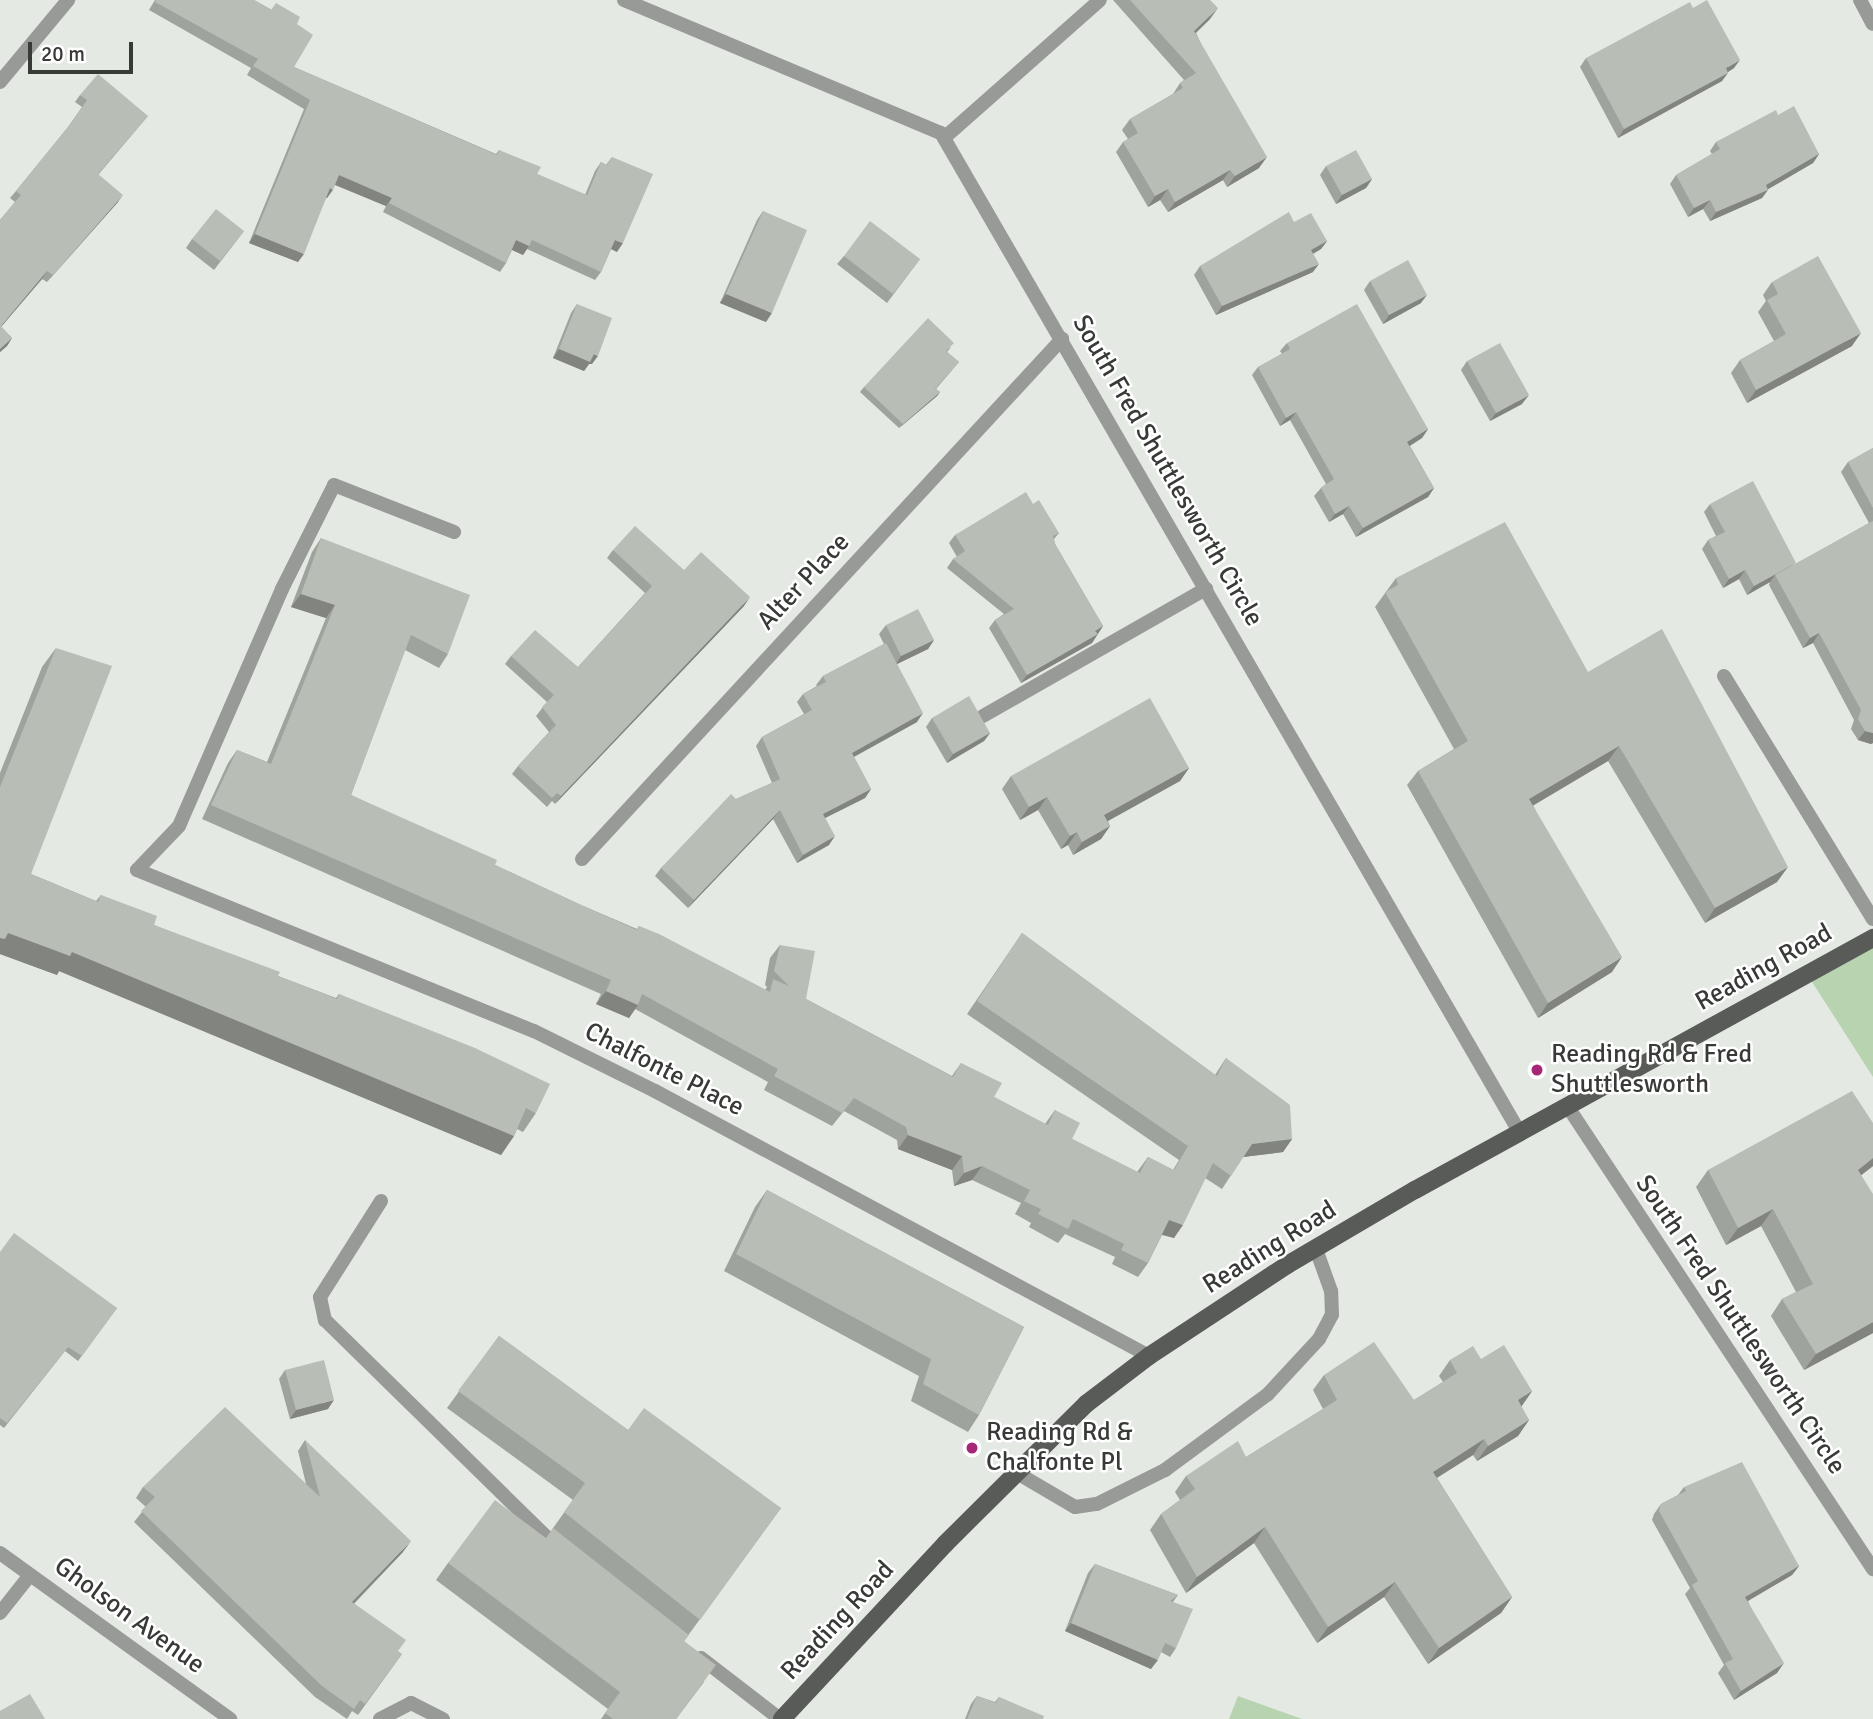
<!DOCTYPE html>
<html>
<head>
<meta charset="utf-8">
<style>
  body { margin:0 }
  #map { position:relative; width:1873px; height:1719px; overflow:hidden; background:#e4e9e3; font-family:Signika,sans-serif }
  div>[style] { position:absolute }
  .green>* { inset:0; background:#b8d3af }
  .lane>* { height:14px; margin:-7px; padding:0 7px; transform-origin:7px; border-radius:7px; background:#989a98 }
  .street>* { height:14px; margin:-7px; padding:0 7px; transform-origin:7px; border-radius:7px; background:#989a98 }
  .primary>* { height:18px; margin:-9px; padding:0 9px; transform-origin:9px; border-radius:9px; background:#585b57 }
  .wall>* { inset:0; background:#9ea39d }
  .shaded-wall>* { inset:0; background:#81847f }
  .building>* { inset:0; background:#b8bdb6 }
  .dots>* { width:19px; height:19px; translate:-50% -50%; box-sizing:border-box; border:4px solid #fff; border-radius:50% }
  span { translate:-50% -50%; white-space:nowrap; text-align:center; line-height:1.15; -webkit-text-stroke:5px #fff; paint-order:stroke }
  .street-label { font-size:26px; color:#383a37 }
  .poi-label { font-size:26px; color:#383a37 }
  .left { translate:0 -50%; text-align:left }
  .scale { position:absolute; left:28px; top:42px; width:105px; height:32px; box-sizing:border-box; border:4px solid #383a37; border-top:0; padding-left:9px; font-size:21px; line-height:24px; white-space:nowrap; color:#383a37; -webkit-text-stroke:5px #fff; paint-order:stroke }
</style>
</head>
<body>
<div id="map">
  <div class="green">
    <i style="clip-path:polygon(1873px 938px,1873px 1077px,1807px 974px)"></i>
    <i style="clip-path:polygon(1238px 1696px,1302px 1719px,1229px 1719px)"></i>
  </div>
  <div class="lane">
    <i style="left:944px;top:138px;width:208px;rotate:-41.5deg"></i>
    <i style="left:1724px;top:676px;width:285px;rotate:58.5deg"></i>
    <i style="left:983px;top:716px;width:257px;rotate:-29.7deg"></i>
    <i style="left:137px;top:870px;width:61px;rotate:-46.3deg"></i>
    <i style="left:179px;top:826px;width:258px;rotate:-66.5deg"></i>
    <i style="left:282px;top:589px;width:116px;rotate:-63.4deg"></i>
    <i style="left:334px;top:485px;width:129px;rotate:21.4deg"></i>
    <i style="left:381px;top:1201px;width:114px;rotate:122.4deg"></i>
    <i style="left:320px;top:1297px;width:24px;rotate:78deg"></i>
    <i style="left:325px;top:1320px;width:329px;rotate:44.4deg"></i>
    <i style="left:1017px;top:1473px;width:67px;rotate:30.4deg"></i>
    <i style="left:1075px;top:1507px;width:22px;rotate:-8deg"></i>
    <i style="left:1097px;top:1504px;width:76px;rotate:-26.6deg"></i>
    <i style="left:1165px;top:1470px;width:128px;rotate:-36.4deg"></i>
    <i style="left:1268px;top:1394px;width:75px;rotate:-47.2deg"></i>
    <i style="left:1319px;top:1339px;width:27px;rotate:-62deg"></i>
    <i style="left:1332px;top:1315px;width:24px;rotate:-92deg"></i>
    <i style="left:1331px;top:1291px;width:45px;rotate:-109.7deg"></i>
    <i style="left:0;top:1613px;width:48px;rotate:-51.7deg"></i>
    <i style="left:701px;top:1658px;width:100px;rotate:37.7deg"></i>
    <i style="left:380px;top:1719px;width:35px;rotate:-27deg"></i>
    <i style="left:411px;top:1703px;width:36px;rotate:27deg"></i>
  </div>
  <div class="street">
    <i style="left:624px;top:0;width:344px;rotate:22.8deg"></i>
    <i style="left:941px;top:133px;width:1156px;rotate:59.93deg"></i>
    <i style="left:1860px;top:0;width:27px;rotate:62deg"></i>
    <i style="left:0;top:82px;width:107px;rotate:-50.3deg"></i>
    <i style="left:582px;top:859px;width:708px;rotate:-47.29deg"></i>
    <i style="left:137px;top:870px;width:428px;rotate:22.1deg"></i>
    <i style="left:534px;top:1031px;width:135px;rotate:26.4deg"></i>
    <i style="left:655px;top:1091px;width:561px;rotate:28.21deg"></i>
    <i style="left:1568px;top:1107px;width:554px;rotate:56.57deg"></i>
    <i style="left:0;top:1553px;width:284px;rotate:35.8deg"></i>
  </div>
  <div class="primary">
    <i style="left:782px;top:1719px;width:239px;rotate:-47deg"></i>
    <i style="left:945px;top:1544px;width:199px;rotate:-44.8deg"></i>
    <i style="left:1086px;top:1404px;width:79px;rotate:-37.3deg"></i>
    <i style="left:1149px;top:1356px;width:165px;rotate:-33.4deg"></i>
    <i style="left:1287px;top:1265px;width:148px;rotate:-30.4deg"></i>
    <i style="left:1415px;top:1190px;width:523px;rotate:-28.82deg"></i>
  </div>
  <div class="wall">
    <i style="clip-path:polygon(155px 0,254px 0,297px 24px,294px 67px,496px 154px,499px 150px,537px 174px,585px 195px,595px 171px,601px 162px,606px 165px,612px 157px,617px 252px,611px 249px,601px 272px,595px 280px,527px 249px,523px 255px,512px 250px,506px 263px,500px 272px,383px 212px,386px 206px,335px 185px,327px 198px,326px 198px,298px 262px,249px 243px,304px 109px,247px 75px,251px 68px,149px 10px)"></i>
    <i style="clip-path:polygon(1113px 0,1210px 0,1210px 19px,1196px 33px,1259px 168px,1227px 187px,1223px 180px,1168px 212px,1160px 200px,1148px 207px,1116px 152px,1123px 142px,1128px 139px,1122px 130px,1130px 119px,1173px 94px,1180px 83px,1184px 80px)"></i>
    <i style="clip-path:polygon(1586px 58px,1734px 68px,1728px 72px,1722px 81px,1618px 138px,1580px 67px)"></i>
    <i style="clip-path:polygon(80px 95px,148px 116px,98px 175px,118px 202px,47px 282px,42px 279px,1px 327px,12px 338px,7px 346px,0 352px,0 220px,15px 202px,10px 198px,16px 191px,68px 127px,82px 107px,75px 102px)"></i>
    <i style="clip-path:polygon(1778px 115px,1819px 154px,1813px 163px,1768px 189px,1762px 198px,1710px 221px,1703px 209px,1688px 217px,1670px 184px,1676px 175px,1712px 154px,1710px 151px,1716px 142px)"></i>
    <i style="clip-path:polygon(1326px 166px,1372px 179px,1366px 188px,1336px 204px,1320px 175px)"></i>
    <i style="clip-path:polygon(763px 211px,766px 322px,720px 303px,757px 220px)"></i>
    <i style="clip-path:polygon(1294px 222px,1327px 241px,1321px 249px,1313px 254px,1313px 272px,1216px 315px,1194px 275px,1200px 266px)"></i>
    <i style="clip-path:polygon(244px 231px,214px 270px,186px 248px,192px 239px)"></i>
    <i style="clip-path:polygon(844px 256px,920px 259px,887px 303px,837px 264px)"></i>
    <i style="clip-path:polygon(1370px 281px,1421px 303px,1383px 324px,1364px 290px)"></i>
    <i style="clip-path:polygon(1772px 282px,1852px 346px,1747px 403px,1731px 373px,1740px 360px,1774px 341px,1758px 312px,1766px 301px,1763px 295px)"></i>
    <i style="clip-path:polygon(577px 304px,592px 364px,589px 364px,584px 371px,553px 358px,571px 313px)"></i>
    <i style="clip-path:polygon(1287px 343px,1428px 429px,1422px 438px,1410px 446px,1434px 488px,1428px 497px,1356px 537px,1343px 514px,1329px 522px,1314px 496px,1321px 488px,1326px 484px,1290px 420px,1280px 426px,1252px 375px,1258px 367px,1282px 354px,1280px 351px)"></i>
    <i style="clip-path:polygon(951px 347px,947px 352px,959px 362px,936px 389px,940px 392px,937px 396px,899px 428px,860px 392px,864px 387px)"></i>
    <i style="clip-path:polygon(1467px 361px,1522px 404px,1490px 421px,1461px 370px)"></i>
    <i style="clip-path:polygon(1873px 448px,1873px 743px,1871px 744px,1858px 740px,1851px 729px,1854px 720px,1813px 643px,1803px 648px,1769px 585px,1770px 582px,1747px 595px,1739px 579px,1723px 588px,1702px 549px,1708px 540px,1716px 536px,1704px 512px,1710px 504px,1794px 565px,1869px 523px,1841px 472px,1848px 462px)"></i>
    <i style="clip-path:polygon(1033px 504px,1059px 533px,1054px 539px,1055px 544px,1103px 626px,1092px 643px,1021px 683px,989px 628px,995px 620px,1004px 614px,947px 568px,953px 559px,957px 557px,949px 543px,955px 535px)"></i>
    <i style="clip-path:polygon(321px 538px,448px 654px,439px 668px,405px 650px,351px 795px,495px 865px,581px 905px,637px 929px,639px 926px,765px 990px,767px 987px,765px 985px,770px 958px,780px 945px,806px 999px,952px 1076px,961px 1063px,994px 1097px,1045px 1124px,1055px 1110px,1072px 1139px,1137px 1172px,1148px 1157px,1173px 1170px,1179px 1160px,967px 1014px,1022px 933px,1215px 1075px,1226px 1058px,1292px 1139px,1283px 1152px,1243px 1157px,1222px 1189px,1205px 1178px,1174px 1238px,1162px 1235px,1148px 1263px,1138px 1277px,1112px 1264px,1115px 1257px,1065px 1234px,1058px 1243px,1029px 1227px,1031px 1223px,1015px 1214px,1021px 1203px,972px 1180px,954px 1186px,952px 1170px,898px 1149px,897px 1140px,844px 1111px,832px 1126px,764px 1090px,768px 1082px,635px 1009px,629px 1018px,596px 1004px,601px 994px,202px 819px,228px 763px,237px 750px,267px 762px,326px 618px,291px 607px,312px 552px)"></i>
    <i style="clip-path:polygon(613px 550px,684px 570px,744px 606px,555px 804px,552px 801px,547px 807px,512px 774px,518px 766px,549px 732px,536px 716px,547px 702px,505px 664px,511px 656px,578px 667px,645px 593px,607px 558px)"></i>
    <i style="clip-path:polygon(1396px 578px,1588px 672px,1777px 882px,1705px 923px,1608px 761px,1533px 805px,1612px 972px,1538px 1018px,1407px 785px,1418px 771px,1454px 749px,1375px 607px)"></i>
    <i style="clip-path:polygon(886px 625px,934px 640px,928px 649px,897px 664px,917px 722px,854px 757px,871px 789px,865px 798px,825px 818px,829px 845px,797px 863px,773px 819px,688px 908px,655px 876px,661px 868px,736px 799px,772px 783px,756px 746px,762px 737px,804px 714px,797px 702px,803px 694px,817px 686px,816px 685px,823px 676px,884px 644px,879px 634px)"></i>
    <i style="clip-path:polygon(56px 648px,31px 874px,96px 901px,101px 895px,154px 925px,278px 976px,336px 998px,339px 994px,536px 1113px,523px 1132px,517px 1129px,514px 1136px,501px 1155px,59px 971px,57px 975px,0 954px,0 773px,42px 667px)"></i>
    <i style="clip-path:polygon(932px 718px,990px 733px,984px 741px,947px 763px,926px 727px)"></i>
    <i style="clip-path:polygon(1189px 768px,1180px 781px,1108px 821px,1110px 826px,1101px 839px,1073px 855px,1068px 845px,1061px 849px,1038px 810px,1020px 820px,1002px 789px,1011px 776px)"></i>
    <i style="clip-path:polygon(1873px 1123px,1873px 1166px,1861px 1175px,1873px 1333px,1804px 1370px,1771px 1316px,1782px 1299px,1796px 1292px,1761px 1226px,1726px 1245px,1696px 1187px,1708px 1170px)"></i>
    <i style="clip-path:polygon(767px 1190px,1024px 1327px,979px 1415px,968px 1432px,911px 1401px,919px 1376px,724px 1271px,755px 1207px)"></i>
    <i style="clip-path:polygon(0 1252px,117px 1308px,78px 1361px,65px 1351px,4px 1428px,0 1425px)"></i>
    <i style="clip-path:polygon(499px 1336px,628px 1430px,781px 1508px,684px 1641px,704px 1682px,676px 1719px,601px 1719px,608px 1709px,436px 1580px,448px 1563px,546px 1538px,573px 1500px,447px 1408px)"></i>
    <i style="clip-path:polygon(1481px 1359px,1532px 1391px,1521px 1407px,1529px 1420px,1518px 1436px,1477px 1461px,1473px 1455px,1437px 1478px,1512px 1597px,1501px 1613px,1428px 1664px,1384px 1597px,1317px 1643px,1254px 1543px,1186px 1593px,1150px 1530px,1161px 1514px,1180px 1500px,1175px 1492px,1186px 1476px,1246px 1457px,1323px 1409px,1313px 1390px,1324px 1375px,1414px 1400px,1443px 1382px,1439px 1376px,1450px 1360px)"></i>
    <i style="clip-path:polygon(285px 1370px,328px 1409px,290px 1419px,279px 1379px)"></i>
    <i style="clip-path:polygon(305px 1440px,403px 1552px,354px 1604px,398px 1652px,402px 1654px,358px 1715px,352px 1711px,347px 1719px,315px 1697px,134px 1522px,146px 1507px,136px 1498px,143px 1487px,306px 1484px,298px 1451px)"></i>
    <i style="clip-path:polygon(1684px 1487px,1799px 1566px,1792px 1575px,1748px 1601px,1777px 1673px,1734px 1700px,1718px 1673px,1724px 1665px,1685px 1594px,1690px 1588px,1652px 1520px,1654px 1514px,1661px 1504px,1678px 1495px)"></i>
    <i style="clip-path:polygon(1095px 1564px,1178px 1595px,1173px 1602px,1176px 1648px,1170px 1657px,1161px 1652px,1151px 1669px,1065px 1631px,1088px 1573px)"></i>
    <i style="clip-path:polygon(977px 1696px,995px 1702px,999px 1697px,1043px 1719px,965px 1719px,971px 1704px)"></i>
  </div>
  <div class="shaded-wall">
    <i style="clip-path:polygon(1218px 8px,1210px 19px,1186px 42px,1194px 31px)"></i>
    <i style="clip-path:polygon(1740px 60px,1734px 68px,1720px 77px,1726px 68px)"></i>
    <i style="clip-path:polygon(1728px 73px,1722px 81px,1618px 138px,1624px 129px)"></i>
    <i style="clip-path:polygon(1819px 154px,1813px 163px,1765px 191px,1768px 190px,1762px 198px,1710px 221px,1716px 212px,1766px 185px)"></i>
    <i style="clip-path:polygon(1267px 157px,1259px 168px,1227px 187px,1235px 176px)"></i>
    <i style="clip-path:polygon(1230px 170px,1223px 180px,1168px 212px,1175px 202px)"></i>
    <i style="clip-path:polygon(339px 175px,392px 198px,386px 206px,333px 184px)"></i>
    <i style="clip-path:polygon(1372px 179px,1366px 188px,1336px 204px,1342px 195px)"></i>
    <i style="clip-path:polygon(330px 188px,333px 190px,327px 198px,323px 197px)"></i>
    <i style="clip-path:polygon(1168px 189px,1160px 200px,1148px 207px,1155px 196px)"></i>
    <i style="clip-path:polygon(123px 195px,118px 202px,47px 282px,53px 275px)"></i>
    <i style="clip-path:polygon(1710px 200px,1703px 209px,1688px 217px,1694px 208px)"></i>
    <i style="clip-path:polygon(255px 234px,304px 254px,298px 262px,249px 243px)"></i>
    <i style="clip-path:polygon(516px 240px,529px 246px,523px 255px,510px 249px)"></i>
    <i style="clip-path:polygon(615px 240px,623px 243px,617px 252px,609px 248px)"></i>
    <i style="clip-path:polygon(1327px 241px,1321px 249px,1305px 258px,1311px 250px)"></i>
    <i style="clip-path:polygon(1319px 264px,1313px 272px,1216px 315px,1222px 306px)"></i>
    <i style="clip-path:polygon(47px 271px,42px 279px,0 328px,0 327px)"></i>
    <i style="clip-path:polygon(726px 294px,772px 313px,766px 322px,720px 303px)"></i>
    <i style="clip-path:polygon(1427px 295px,1421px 303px,1383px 324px,1389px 315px)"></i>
    <i style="clip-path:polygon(1861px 333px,1852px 346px,1747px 403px,1756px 390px)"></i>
    <i style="clip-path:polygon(12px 338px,7px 346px,0 352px,0 349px)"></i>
    <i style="clip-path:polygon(559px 349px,594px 354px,598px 356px,592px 364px,589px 364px,584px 371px,553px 358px)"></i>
    <i style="clip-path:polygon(940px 392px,937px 396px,899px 428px,903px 424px)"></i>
    <i style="clip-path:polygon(1529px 395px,1522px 404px,1490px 421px,1496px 413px)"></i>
    <i style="clip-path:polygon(1296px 412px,1290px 420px,1280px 426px,1286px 418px)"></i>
    <i style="clip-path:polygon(1428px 429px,1422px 438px,1401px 451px,1407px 442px)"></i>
    <i style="clip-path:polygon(1434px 488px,1428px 497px,1356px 537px,1363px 528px)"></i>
    <i style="clip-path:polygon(1349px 506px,1343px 514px,1329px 522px,1335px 514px)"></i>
    <i style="clip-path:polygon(1796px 563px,1775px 575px,1770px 582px,1747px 595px,1754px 586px)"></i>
    <i style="clip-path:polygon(1745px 570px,1739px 579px,1723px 588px,1729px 579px)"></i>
    <i style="clip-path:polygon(301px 594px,335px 605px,326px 618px,291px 607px)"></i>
    <i style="clip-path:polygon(750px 597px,744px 606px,555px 804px,561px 796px)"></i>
    <i style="clip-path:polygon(1103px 626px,1092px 643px,1021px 683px,1027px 675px)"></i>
    <i style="clip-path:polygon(1819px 633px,1813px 643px,1803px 648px,1810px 638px)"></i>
    <i style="clip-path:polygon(934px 640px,928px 649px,895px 665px,901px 656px)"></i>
    <i style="clip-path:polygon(923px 713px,917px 722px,846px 761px,852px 753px)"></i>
    <i style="clip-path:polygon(1865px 731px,1873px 733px,1873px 743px,1871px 744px,1858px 740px)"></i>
    <i style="clip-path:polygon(990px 733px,984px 741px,947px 763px,953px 754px)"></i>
    <i style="clip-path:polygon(1619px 746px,1608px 761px,1519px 814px,1529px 799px)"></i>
    <i style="clip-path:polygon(1189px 768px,1180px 781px,1095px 828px,1104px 815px)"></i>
    <i style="clip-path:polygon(871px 789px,865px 798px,817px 822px,823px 814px)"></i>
    <i style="clip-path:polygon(1047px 797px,1038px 810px,1020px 820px,1029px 807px)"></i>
    <i style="clip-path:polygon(780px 810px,773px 819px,688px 908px,694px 900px)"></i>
    <i style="clip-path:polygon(1110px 826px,1101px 839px,1073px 855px,1082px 842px)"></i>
    <i style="clip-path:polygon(1077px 832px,1068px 845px,1061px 849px,1070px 836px)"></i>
    <i style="clip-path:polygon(835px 836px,829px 845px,797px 863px,803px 855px)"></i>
    <i style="clip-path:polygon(1788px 867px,1777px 882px,1705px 923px,1715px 908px)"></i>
    <i style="clip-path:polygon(8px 933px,72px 952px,514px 1136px,501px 1155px,59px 971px,57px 975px,0 954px,0 938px)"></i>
    <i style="clip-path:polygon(1622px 957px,1612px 972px,1538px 1018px,1548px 1003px)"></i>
    <i style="clip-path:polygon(606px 991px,638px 1005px,629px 1018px,596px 1004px)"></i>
    <i style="clip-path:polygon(908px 1135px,962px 1156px,952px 1170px,898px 1149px)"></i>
    <i style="clip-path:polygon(1292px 1139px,1283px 1152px,1243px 1157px,1252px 1144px)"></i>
    <i style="clip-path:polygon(1873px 1158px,1873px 1166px,1846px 1187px,1858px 1170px)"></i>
    <i style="clip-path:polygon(982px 1166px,972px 1180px,954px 1186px,964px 1173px)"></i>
    <i style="clip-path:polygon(1773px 1209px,1761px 1226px,1726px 1245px,1738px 1228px)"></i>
    <i style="clip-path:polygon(1169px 1220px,1183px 1225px,1174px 1238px,1160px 1234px)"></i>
    <i style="clip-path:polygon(1873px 1322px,1873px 1333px,1804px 1370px,1816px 1354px)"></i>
    <i style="clip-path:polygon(1532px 1391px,1521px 1407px,1518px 1400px)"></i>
    <i style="clip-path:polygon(334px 1400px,328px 1409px,290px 1419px,296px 1410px)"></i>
    <i style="clip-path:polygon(1529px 1420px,1518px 1436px,1477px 1461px,1488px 1446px)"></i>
    <i style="clip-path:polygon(1484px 1439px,1473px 1455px,1422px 1487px,1433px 1472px)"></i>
    <i style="clip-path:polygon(1265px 1527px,1254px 1543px,1186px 1593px,1197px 1577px)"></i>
    <i style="clip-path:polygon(411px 1541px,403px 1552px,344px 1613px,352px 1602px)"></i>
    <i style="clip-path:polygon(1799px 1566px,1792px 1575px,1739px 1606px,1745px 1597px)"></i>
    <i style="clip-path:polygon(1395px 1582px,1384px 1597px,1317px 1643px,1328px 1627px)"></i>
    <i style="clip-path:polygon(1512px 1597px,1501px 1613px,1428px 1664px,1439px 1648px)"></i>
    <i style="clip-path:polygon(1071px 1623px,1158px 1660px,1151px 1669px,1065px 1631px)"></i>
    <i style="clip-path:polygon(1784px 1663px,1777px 1673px,1734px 1700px,1741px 1691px)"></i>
  </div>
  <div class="building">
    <i style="clip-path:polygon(156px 0,254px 0,271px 10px,276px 3px,300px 17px,297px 24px,313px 35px,294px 67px,497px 155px,499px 150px,541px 167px,537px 174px,587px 195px,601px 162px,607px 165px,612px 157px,653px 174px,623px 243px,615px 240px,601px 272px,532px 240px,529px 246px,516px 240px,506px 263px,389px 203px,392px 198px,339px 175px,333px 190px,330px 188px,304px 254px,255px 234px,310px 100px,253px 66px,258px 59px,155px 2px)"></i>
    <i style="clip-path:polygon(1130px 0,1210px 0,1218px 8px,1194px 31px,1267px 157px,1235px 176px,1230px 170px,1175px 202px,1168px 189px,1155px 196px,1123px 142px,1138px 133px,1130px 119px,1183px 88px,1180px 83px,1196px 73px)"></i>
    <i style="clip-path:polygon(1707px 0,1740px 60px,1726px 68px,1728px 73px,1624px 129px,1586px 58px,1690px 2px,1693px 8px)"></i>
    <i style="clip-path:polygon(98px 74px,148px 116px,98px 174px,123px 195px,53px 275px,47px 271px,1px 326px,12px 338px,0 349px,0 220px,21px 195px,16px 191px,69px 126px,87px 100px,80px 95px)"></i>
    <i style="clip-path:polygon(1794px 106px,1819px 154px,1766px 185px,1768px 190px,1716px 212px,1710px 200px,1694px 208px,1676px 175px,1720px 149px,1716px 142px,1776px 110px,1778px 115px)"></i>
    <i style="clip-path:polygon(1356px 150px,1372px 179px,1342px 195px,1326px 166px)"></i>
    <i style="clip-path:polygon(216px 209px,244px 231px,220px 261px,192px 239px)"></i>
    <i style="clip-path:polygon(763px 211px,807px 230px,772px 313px,726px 294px)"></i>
    <i style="clip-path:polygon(1289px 212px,1294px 222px,1311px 213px,1327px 241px,1311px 250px,1319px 264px,1222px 306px,1200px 266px)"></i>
    <i style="clip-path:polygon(870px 221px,920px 259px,893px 294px,844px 256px)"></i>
    <i style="clip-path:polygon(1818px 256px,1861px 333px,1756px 390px,1740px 360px,1786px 334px,1767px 300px,1778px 294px,1772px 282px)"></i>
    <i style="clip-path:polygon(1408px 260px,1427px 295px,1389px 315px,1370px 281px)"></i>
    <i style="clip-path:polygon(577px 304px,612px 318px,598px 356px,594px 354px,590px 362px,559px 349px)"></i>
    <i style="clip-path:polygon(1357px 304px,1428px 429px,1407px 442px,1434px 488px,1363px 528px,1349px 506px,1335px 514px,1321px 488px,1334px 479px,1296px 412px,1286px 418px,1258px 367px,1290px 349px,1287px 343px)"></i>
    <i style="clip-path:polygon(928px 318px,954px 343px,946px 351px,959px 362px,935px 389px,940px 392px,903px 424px,864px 387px)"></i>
    <i style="clip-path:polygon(1500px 343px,1529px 395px,1496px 413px,1467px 361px)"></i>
    <i style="clip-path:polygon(1873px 448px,1873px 508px,1848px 462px)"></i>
    <i style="clip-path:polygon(1753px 481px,1796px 563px,1754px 586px,1745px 570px,1729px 579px,1708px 540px,1725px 532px,1710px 504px)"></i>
    <i style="clip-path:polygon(1026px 492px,1033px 504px,1039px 500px,1059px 533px,1053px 536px,1055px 544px,1103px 626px,1095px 631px,1098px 634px,1027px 675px,995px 620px,1014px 609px,953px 559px,965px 551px,955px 535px)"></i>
    <i style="clip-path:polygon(1873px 521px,1873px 733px,1865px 731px,1858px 719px,1861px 710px,1819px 633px,1810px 638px,1775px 575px)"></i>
    <i style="clip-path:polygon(1505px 522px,1588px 672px,1662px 629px,1788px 867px,1715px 908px,1619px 746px,1529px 799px,1622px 957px,1548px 1003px,1418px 771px,1468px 741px,1385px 592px,1398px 585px,1396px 578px)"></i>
    <i style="clip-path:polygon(635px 526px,684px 570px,701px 552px,750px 597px,561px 796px,557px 793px,552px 798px,518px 766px,556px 725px,542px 707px,554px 695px,511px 656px,535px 630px,578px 667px,652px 586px,613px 550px)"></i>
    <i style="clip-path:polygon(321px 538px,470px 595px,448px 654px,411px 635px,351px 795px,497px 860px,495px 865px,581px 905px,637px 930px,639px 926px,659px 934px,770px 992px,773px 979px,789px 986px,774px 971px,780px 945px,815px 951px,806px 999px,953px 1077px,961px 1063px,1002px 1083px,994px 1097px,1048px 1125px,1055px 1110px,1080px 1123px,1072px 1139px,1140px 1173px,1148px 1157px,1174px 1170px,1188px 1146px,977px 1001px,1022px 933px,1217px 1076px,1226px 1058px,1290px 1105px,1292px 1139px,1252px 1144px,1231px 1176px,1213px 1163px,1183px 1225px,1169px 1220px,1148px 1263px,1121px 1250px,1124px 1244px,1073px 1219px,1068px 1229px,1038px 1214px,1041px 1209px,1024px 1201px,1030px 1190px,982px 1166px,964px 1173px,962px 1156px,908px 1135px,906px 1127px,854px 1098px,842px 1113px,774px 1076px,778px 1069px,642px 994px,638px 1005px,606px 991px,611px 980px,211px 805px,237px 750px,271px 764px,335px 605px,301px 594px)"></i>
    <i style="clip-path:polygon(918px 609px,934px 640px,901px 656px,886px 625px)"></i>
    <i style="clip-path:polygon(886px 643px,923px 713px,852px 753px,871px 789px,823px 814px,835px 836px,803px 855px,780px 810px,694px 900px,661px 868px,731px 794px,736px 799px,780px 779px,762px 737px,812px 710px,803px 694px,826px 682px,823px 676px)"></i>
    <i style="clip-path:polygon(56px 648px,112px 666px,31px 874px,98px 902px,101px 895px,157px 916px,154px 925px,280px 972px,278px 976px,337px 999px,339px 994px,475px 1048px,550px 1084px,536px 1113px,526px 1108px,514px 1136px,72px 952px,70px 956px,8px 933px,5px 939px,0 938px,0 787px)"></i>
    <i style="clip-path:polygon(969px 696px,990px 733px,953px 754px,932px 718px)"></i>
    <i style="clip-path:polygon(1150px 698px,1189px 768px,1104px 815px,1110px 826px,1082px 842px,1077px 832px,1070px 836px,1047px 797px,1029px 807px,1011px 776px)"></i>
    <i style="clip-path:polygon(1852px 1091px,1873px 1123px,1873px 1158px,1858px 1170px,1873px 1194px,1873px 1322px,1816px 1354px,1782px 1299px,1813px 1284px,1773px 1209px,1738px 1228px,1708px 1170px)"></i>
    <i style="clip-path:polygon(767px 1190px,1024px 1327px,979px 1415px,923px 1384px,931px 1359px,736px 1254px)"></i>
    <i style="clip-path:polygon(14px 1233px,117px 1308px,82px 1356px,68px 1347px,7px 1423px,0 1418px,0 1252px)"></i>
    <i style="clip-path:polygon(499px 1336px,628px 1430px,644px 1408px,781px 1508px,700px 1620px,564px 1512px,585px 1483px,458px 1391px)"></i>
    <i style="clip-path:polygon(1374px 1342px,1414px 1400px,1457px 1373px,1450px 1360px,1473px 1346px,1481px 1359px,1504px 1345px,1532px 1391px,1518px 1400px,1529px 1420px,1488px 1446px,1484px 1439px,1433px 1472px,1512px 1597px,1439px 1648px,1395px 1582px,1328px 1627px,1265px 1527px,1197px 1577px,1161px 1514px,1195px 1489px,1186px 1476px,1238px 1441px,1246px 1457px,1337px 1400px,1324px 1375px)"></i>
    <i style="clip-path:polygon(324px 1360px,334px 1400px,296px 1410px,285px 1370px)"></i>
    <i style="clip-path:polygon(225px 1407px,320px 1497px,305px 1440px,411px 1541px,352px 1602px,406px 1640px,398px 1651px,402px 1654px,365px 1704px,360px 1700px,354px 1709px,322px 1686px,141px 1511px,155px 1497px,143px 1487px)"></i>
    <i style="clip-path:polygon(1742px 1462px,1799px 1566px,1745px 1597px,1784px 1663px,1741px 1691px,1725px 1663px,1733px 1659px,1692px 1585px,1698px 1581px,1659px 1511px,1661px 1504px,1686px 1491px,1684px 1487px)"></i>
    <i style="clip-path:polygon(495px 1500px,546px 1538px,553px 1528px,689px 1635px,684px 1641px,716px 1665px,676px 1719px,613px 1719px,605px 1713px,620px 1692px,448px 1563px)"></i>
    <i style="clip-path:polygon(1095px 1564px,1178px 1595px,1170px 1601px,1193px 1609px,1176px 1648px,1165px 1643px,1158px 1660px,1071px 1623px)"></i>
    <i style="clip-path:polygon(30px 1694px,45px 1719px,0 1719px,0 1711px)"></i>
    <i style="clip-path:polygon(977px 1696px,996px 1703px,999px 1697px,1044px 1716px,1043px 1719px,967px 1719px)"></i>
  </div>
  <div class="dots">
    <i style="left:1537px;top:1070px;background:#a72777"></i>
    <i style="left:972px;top:1448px;background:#a72777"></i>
  </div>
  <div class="street-label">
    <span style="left:1167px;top:471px;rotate:60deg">South Fred Shuttlesworth Circle</span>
    <span style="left:804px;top:582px;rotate:-47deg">Alter Place</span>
    <span style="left:1764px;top:968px;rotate:-29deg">Reading Road</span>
    <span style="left:664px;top:1070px;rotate:27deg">Chalfonte Place</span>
    <span style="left:1270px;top:1248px;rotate:-32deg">Reading Road</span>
    <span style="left:1740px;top:1325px;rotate:56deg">South Fred Shuttlesworth Circle</span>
    <span style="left:129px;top:1616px;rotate:36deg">Gholson Avenue</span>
    <span style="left:838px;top:1621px;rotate:-47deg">Reading Road</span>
  </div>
  <div class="poi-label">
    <span class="left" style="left:1551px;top:1070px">Reading Rd &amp; Fred<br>Shuttlesworth</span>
    <span class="left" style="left:986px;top:1448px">Reading Rd &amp;<br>Chalfonte Pl</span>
  </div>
  <div class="scale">20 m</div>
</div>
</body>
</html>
